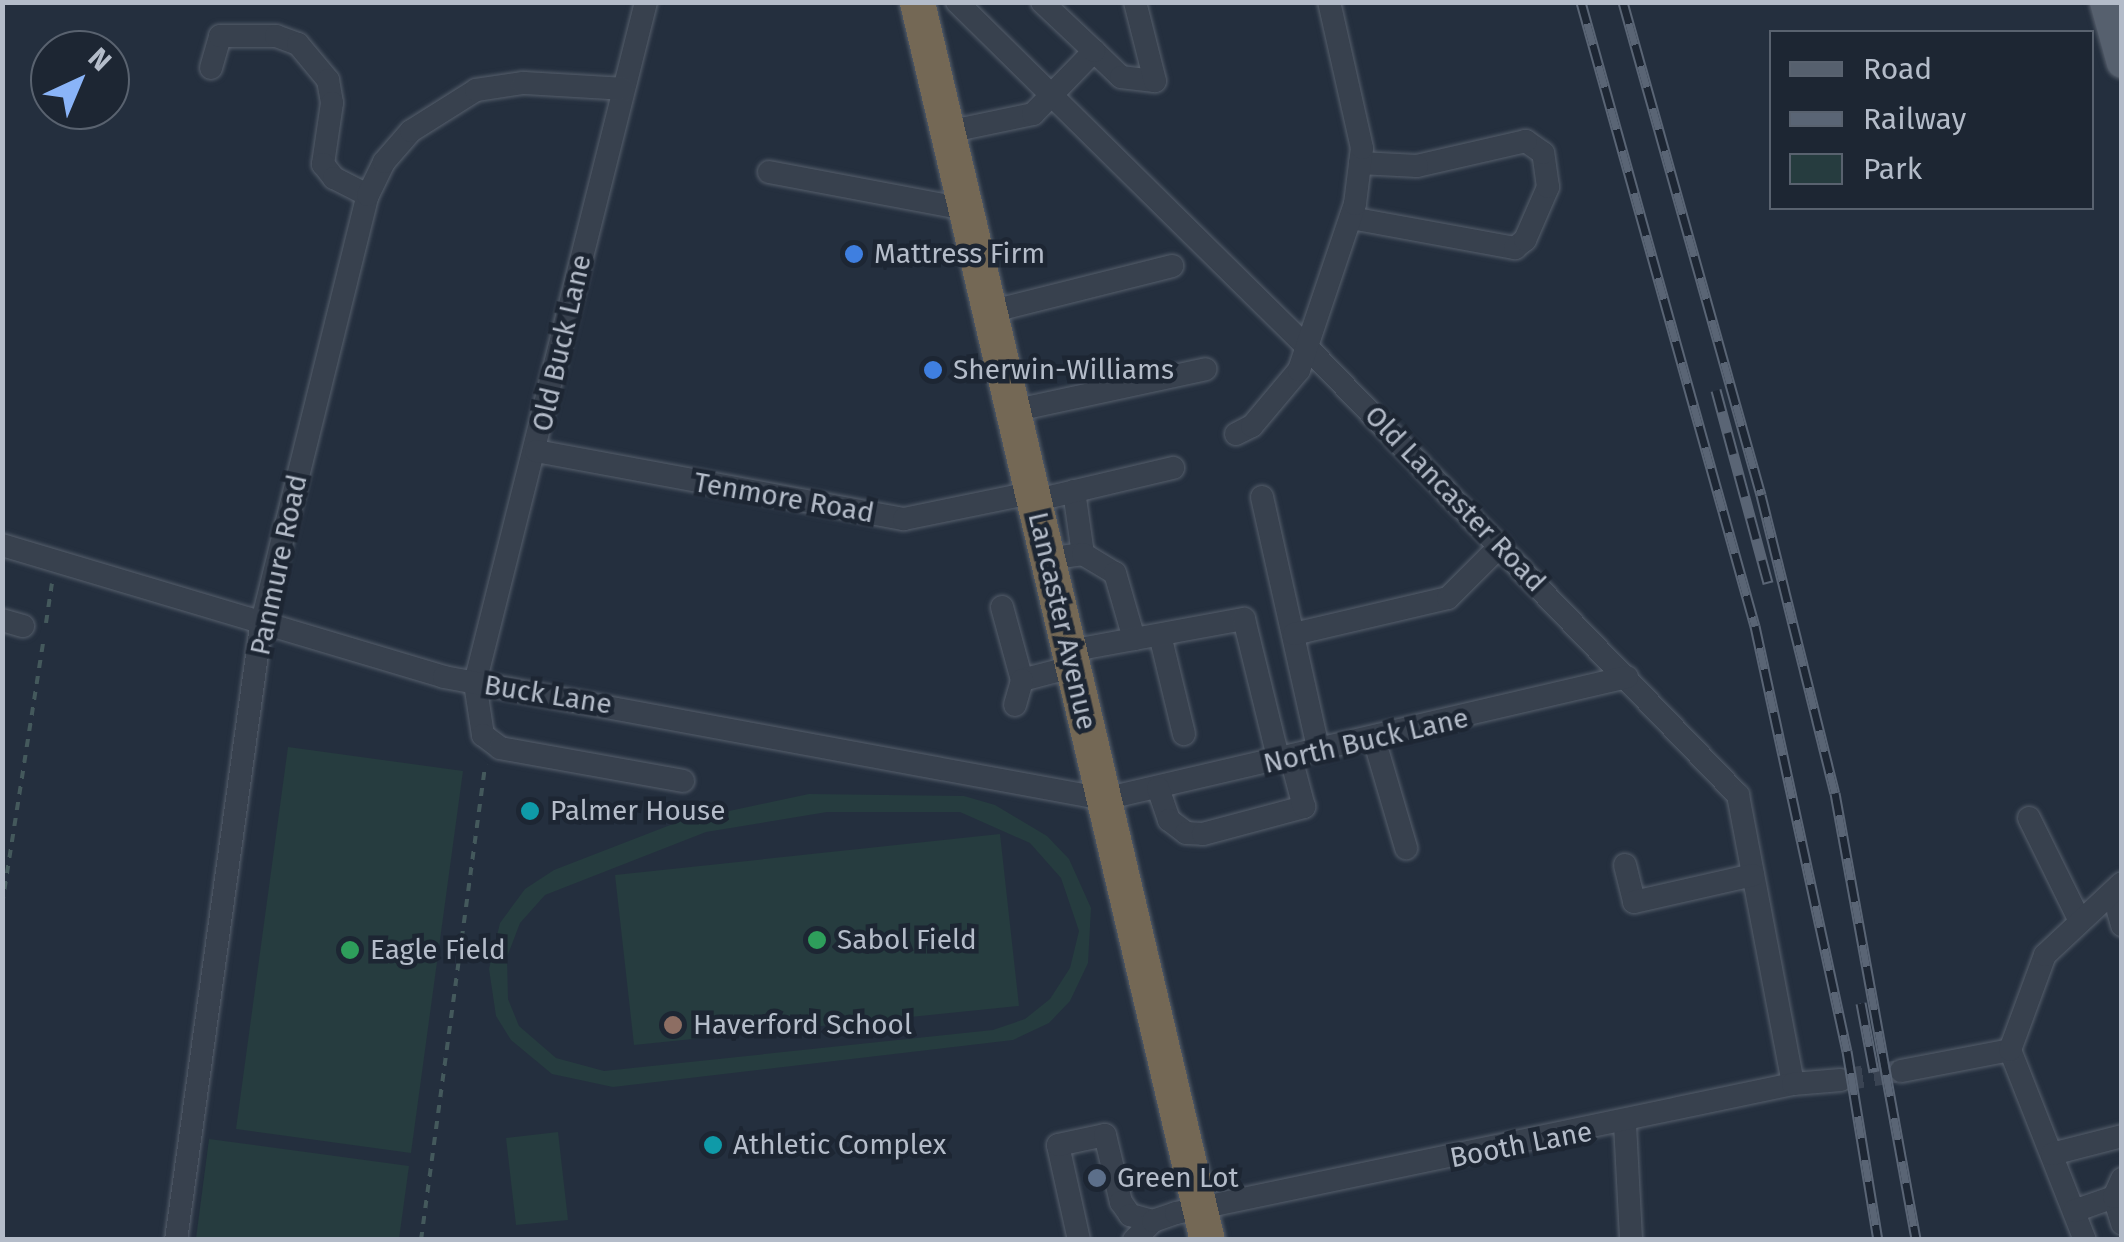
<!DOCTYPE html>
<html>
<head>
<meta charset="utf-8">
<style>
  body { margin:0 }
  #map { position:relative; width:2124px; height:1242px; overflow:hidden; background:#242f3e; font-family:"Fira Sans",sans-serif }
  div>[style] { position:absolute }
  .green>* { inset:0; background:#263c3f }
  .minor-tunnel>* { height:22px; margin-top:-11px; transform-origin:0; background:repeating-linear-gradient(90deg,#3a4453 0 22px,transparent 0 33px) }
  .path>* { height:4px; margin-top:-2px; transform-origin:0; background:repeating-linear-gradient(90deg,#44595c 0 8px,transparent 0 16px) }
  .roads { filter:drop-shadow(0 0 2px #565f6c) drop-shadow(0 0 2px #565f6c) }
  .minor>* { height:22px; margin:-11px; padding:0 11px; transform-origin:11px; border-radius:11px; background:#38414e }
  .major>* { height:30px; margin:-15px; padding:0 15px; transform-origin:15px; border-radius:15px; background:#56606e }
  .highway>* { height:35px; margin:-17.5px; padding:0 17.5px; transform-origin:17.5px; border-radius:17.5px; background:#746855 }
  .rail>* { height:11px; margin-top:-5.5px; transform-origin:0; background:repeating-linear-gradient(90deg,#1d2633 0 22px,#5a6575 0 44px); box-sizing:border-box; border-block:2px solid #5a6575 }
  .dots>* { width:28px; height:28px; translate:-50% -50%; box-sizing:border-box; border:5px solid #1d2633; border-radius:50% }
  span { translate:-50% -50%; white-space:nowrap; text-align:center; line-height:1.15; -webkit-text-stroke:9px #1d2633; paint-order:stroke }
  .poi-label { font-size:28px; color:#b4bcc9 }
  .left { translate:0 -50%; text-align:left }
  .street-label { font-size:28px; color:#b4bcc9 }
  .frame { position:absolute; inset:0; border:5px solid #b4bcc9; pointer-events:none }
  .legend { position:absolute; left:1769px; top:30px; width:325px; height:180px; box-sizing:border-box; background:#1d2633; border:2px solid #59626f; margin:0; padding:12px 18px; list-style:none; font-size:30px; color:#b4bcc9 }
  .legend li { display:flex; align-items:center; gap:20px; height:50px }
  .legend b { width:50px; border:2px solid #59626f }
  .north { position:absolute; left:30px; top:30px; width:100px; height:100px; box-sizing:border-box; background:#1d2633; border:2px solid #59626f; border-radius:50%; rotate:44deg; font-size:28px; font-weight:700; line-height:40px; text-align:center; color:#b4bcc9 }
  .north::after { content:''; display:block; margin:auto; width:35px; height:45px; background:#8ab4f8; clip-path:polygon(50% 0,100% 100%,50% 72%,0 100%) }
</style>
</head>
<body>
<div id="map">
  <div class="green">
    <i style="clip-path:polygon(288px 747px,463px 771px,411px 1153px,236px 1129px)"></i>
    <i style="clip-path:polygon(evenodd,809px 794px,964px 796px,995px 805px,1047px 836px,1069px 859px,1091px 908px,1088px 963px,1070px 1001px,1049px 1023px,1013px 1040px,613px 1087px,552px 1074px,511px 1040px,496px 1016px,489px 969px,500px 923px,525px 889px,554px 870px,678px 822px,809px 794px,827px 812px,960px 812px,1030px 843px,1061px 878px,1079px 931px,1070px 968px,1050px 999px,1025px 1019px,993px 1030px,604px 1071px,556px 1058px,519px 1026px,508px 999px,507px 957px,520px 923px,545px 895px,706px 832px,827px 812px)"></i>
    <i style="clip-path:polygon(1000px 834px,1019px 1006px,634px 1045px,615px 875px)"></i>
    <i style="clip-path:polygon(558px 1132px,568px 1220px,516px 1225px,506px 1138px)"></i>
    <i style="clip-path:polygon(209px 1139px,409px 1166px,399px 1239px,196px 1239px)"></i>
  </div>
  <div class="minor-tunnel">
    <i style="left:1841px;top:1080px;width:61px;rotate:-8.5deg"></i>
  </div>
  <div class="path">
    <i style="left:46px;top:623px;width:40px;rotate:-81.5deg"></i>
    <i style="left:2px;top:905px;width:270px;rotate:-81.1deg"></i>
    <i style="left:421px;top:1240px;width:480px;rotate:-82.3deg"></i>
  </div>
  <div class="roads">
    <div class="minor">
      <i style="left:646px;top:2px;width:702px;rotate:104.1deg"></i>
      <i style="left:475px;top:683px;width:53px;rotate:81.3deg"></i>
      <i style="left:483px;top:735px;width:21px;rotate:37deg"></i>
      <i style="left:500px;top:748px;width:186px;rotate:10.2deg"></i>
      <i style="left:957px;top:2px;width:491px;rotate:44.6deg"></i>
      <i style="left:1307px;top:347px;width:622px;rotate:46.11deg"></i>
      <i style="left:1738px;top:795px;width:294px;rotate:79.2deg"></i>
      <i style="left:1094px;top:51px;width:37px;rotate:44deg"></i>
      <i style="left:1121px;top:77px;width:34px;rotate:7deg"></i>
      <i style="left:1155px;top:81px;width:81px;rotate:-104.2deg"></i>
      <i style="left:211px;top:68px;width:33px;rotate:-74deg"></i>
      <i style="left:220px;top:36px;width:56px"></i>
      <i style="left:276px;top:36px;width:23px;rotate:20deg"></i>
      <i style="left:298px;top:44px;width:47px;rotate:50.2deg"></i>
      <i style="left:328px;top:80px;width:23px;rotate:80deg"></i>
      <i style="left:332px;top:103px;width:62px;rotate:98.4deg"></i>
      <i style="left:323px;top:164px;width:18px;rotate:52deg"></i>
      <i style="left:334px;top:178px;width:38px;rotate:27deg"></i>
      <i style="left:947px;top:132px;width:88px;rotate:-11.8deg"></i>
      <i style="left:1033px;top:114px;width:88px;rotate:-45.9deg"></i>
      <i style="left:1094px;top:51px;width:71px;rotate:-136.7deg"></i>
      <i style="left:769px;top:172px;width:199px;rotate:10.7deg"></i>
      <i style="left:1351px;top:218px;width:167px;rotate:10.4deg"></i>
      <i style="left:1515px;top:248px;width:13px;rotate:-39deg"></i>
      <i style="left:1525px;top:240px;width:58px;rotate:-66.5deg"></i>
      <i style="left:1548px;top:187px;width:34px;rotate:-98deg"></i>
      <i style="left:1543px;top:153px;width:21px;rotate:-145deg"></i>
      <i style="left:1526px;top:141px;width:112px;rotate:167.1deg"></i>
      <i style="left:1417px;top:166px;width:57px;rotate:-177deg"></i>
      <i style="left:989px;top:312px;width:189px;rotate:-14.1deg"></i>
      <i style="left:1012px;top:411px;width:198px;rotate:-12.2deg"></i>
      <i style="left:1236px;top:434px;width:18px;rotate:-27deg"></i>
      <i style="left:1252px;top:426px;width:73px;rotate:-50deg"></i>
      <i style="left:1299px;top:370px;width:175px;rotate:-71.4deg"></i>
      <i style="left:1355px;top:204px;width:56px;rotate:-82.9deg"></i>
      <i style="left:1362px;top:148px;width:150px;rotate:-102.7deg"></i>
      <i style="left:536px;top:451px;width:374px;rotate:10.5deg"></i>
      <i style="left:904px;top:519px;width:130px;rotate:-11.6deg"></i>
      <i style="left:1074px;top:491px;width:64px;rotate:81.9deg"></i>
      <i style="left:1262px;top:497px;width:260px;rotate:77.4deg"></i>
      <i style="left:1033px;top:501px;width:144px;rotate:-13.3deg"></i>
      <i style="left:2px;top:545px;width:461px;rotate:16.6deg"></i>
      <i style="left:444px;top:677px;width:671px;rotate:10.47deg"></i>
      <i style="left:1104px;top:799px;width:537px;rotate:-13.13deg"></i>
      <i style="left:1047px;top:559px;width:36px;rotate:-8deg"></i>
      <i style="left:1083px;top:554px;width:37px;rotate:31deg"></i>
      <i style="left:1115px;top:573px;width:69px;rotate:73.9deg"></i>
      <i style="left:1002px;top:607px;width:76px;rotate:74.7deg"></i>
      <i style="left:1022px;top:680px;width:52px;rotate:-14.6deg"></i>
      <i style="left:2px;top:620px;width:22px;rotate:16deg"></i>
      <i style="left:1294px;top:634px;width:158px;rotate:-13.2deg"></i>
      <i style="left:1448px;top:598px;width:74px;rotate:-45deg"></i>
      <i style="left:1160px;top:635px;width:102px;rotate:76.4deg"></i>
      <i style="left:1069px;top:651px;width:178px;rotate:-10.4deg"></i>
      <i style="left:1244px;top:619px;width:146px;rotate:76.2deg"></i>
      <i style="left:1015px;top:705px;width:26px;rotate:-74deg"></i>
      <i style="left:1374px;top:739px;width:114px;rotate:73.6deg"></i>
      <i style="left:1158px;top:788px;width:34px;rotate:71deg"></i>
      <i style="left:1169px;top:820px;width:21px;rotate:37deg"></i>
      <i style="left:1186px;top:833px;width:17px;rotate:3deg"></i>
      <i style="left:1203px;top:834px;width:105px;rotate:-15deg"></i>
      <i style="left:1304px;top:807px;width:51px;rotate:-104.9deg"></i>
      <i style="left:2029px;top:818px;width:115px;rotate:63.7deg"></i>
      <i style="left:1625px;top:865px;width:38px;rotate:76deg"></i>
      <i style="left:1634px;top:902px;width:122px;rotate:-12.8deg"></i>
      <i style="left:2118px;top:911px;width:15px;rotate:74deg"></i>
      <i style="left:2010px;top:1050px;width:204px;rotate:68.5deg"></i>
      <i style="left:1901px;top:1071px;width:111px;rotate:-10.9deg"></i>
      <i style="left:2010px;top:1050px;width:101px;rotate:-69.8deg"></i>
      <i style="left:2045px;top:955px;width:105px;rotate:-43.1deg"></i>
      <i style="left:1625px;top:1124px;width:116px;rotate:87deg"></i>
      <i style="left:2052px;top:1154px;width:72px;rotate:-14.4deg"></i>
      <i style="left:2114px;top:1197px;width:28px;rotate:73deg"></i>
      <i style="left:2074px;top:1211px;width:42px;rotate:-19.3deg"></i>
      <i style="left:2114px;top:1197px;width:20px;rotate:-66deg"></i>
      <i style="left:176px;top:1240px;width:620px;rotate:-82.12deg"></i>
      <i style="left:261px;top:626px;width:444px;rotate:-76.1deg"></i>
      <i style="left:368px;top:195px;width:37px;rotate:-64deg"></i>
      <i style="left:384px;top:162px;width:41px;rotate:-48.9deg"></i>
      <i style="left:411px;top:131px;width:77px;rotate:-32.2deg"></i>
      <i style="left:476px;top:90px;width:48px;rotate:-8.5deg"></i>
      <i style="left:523px;top:83px;width:100px;rotate:3.4deg"></i>
      <i style="left:1079px;top:1240px;width:97px;rotate:-102.5deg"></i>
      <i style="left:1058px;top:1145px;width:48px;rotate:-12deg"></i>
      <i style="left:1105px;top:1135px;width:69px;rotate:76.6deg"></i>
      <i style="left:1121px;top:1202px;width:16px;rotate:55deg"></i>
      <i style="left:1130px;top:1215px;width:24px;rotate:15deg"></i>
      <i style="left:1134px;top:1240px;width:27px;rotate:-45deg"></i>
      <i style="left:1153px;top:1221px;width:24px;rotate:-19deg"></i>
      <i style="left:1176px;top:1213px;width:630px;rotate:-11.81deg"></i>
      <i style="left:1793px;top:1084px;width:48px;rotate:-4.8deg"></i>
    </div>
    <div class="major">
      <i style="left:2105px;top:2px;width:63px;rotate:74.4deg"></i>
    </div>
    <div class="highway">
      <i style="left:917px;top:2px;width:1272px;rotate:76.82deg"></i>
    </div>
  </div>
  <div class="rail">
    <i style="left:1581px;top:2px;width:648px;rotate:74.42deg"></i>
    <i style="left:1755px;top:626px;width:435px;rotate:77.8deg"></i>
    <i style="left:1847px;top:1051px;width:192px;rotate:80.7deg"></i>
    <i style="left:1623px;top:2px;width:512px;rotate:74.36deg"></i>
    <i style="left:1761px;top:495px;width:307px;rotate:76.1deg"></i>
    <i style="left:1835px;top:793px;width:454px;rotate:79.7deg"></i>
    <i style="left:1716px;top:390px;width:200px;rotate:74.9deg"></i>
    <i style="left:1861px;top:1003px;width:70px;rotate:79.3deg"></i>
  </div>
  <div class="dots">
    <i style="left:854px;top:254px;background:#3f7fe0"></i>
    <i style="left:933px;top:370px;background:#3f7fe0"></i>
    <i style="left:530px;top:811px;background:#0f9aa8"></i>
    <i style="left:817px;top:940px;background:#2e9e5b"></i>
    <i style="left:350px;top:950px;background:#2e9e5b"></i>
    <i style="left:673px;top:1025px;background:#8d6e63"></i>
    <i style="left:713px;top:1145px;background:#0f9aa8"></i>
    <i style="left:1097px;top:1178px;background:#5c6f8a"></i>
  </div>
  <div class="poi-label">
    <span class="left" style="left:874px;top:254px">Mattress Firm</span>
    <span class="left" style="left:953px;top:370px">Sherwin-Williams</span>
    <span class="left" style="left:550px;top:811px">Palmer House</span>
    <span class="left" style="left:837px;top:940px">Sabol Field</span>
    <span class="left" style="left:370px;top:950px">Eagle Field</span>
    <span class="left" style="left:693px;top:1025px">Haverford School</span>
    <span class="left" style="left:733px;top:1145px">Athletic Complex</span>
    <span class="left" style="left:1117px;top:1178px">Green Lot</span>
  </div>
  <div class="street-label">
    <span style="left:562px;top:343px;rotate:-77deg">Old Buck Lane</span>
    <span style="left:784px;top:498px;rotate:10deg">Tenmore Road</span>
    <span style="left:1455px;top:499px;rotate:46deg">Old Lancaster Road</span>
    <span style="left:279px;top:565px;rotate:-78deg">Panmure Road</span>
    <span style="left:1062px;top:621px;rotate:77deg">Lancaster Avenue</span>
    <span style="left:548px;top:695px;rotate:9deg">Buck Lane</span>
    <span style="left:1366px;top:741px;rotate:-13deg">North Buck Lane</span>
    <span style="left:1521px;top:1145px;rotate:-11deg">Booth Lane</span>
  </div>
  <div class="frame"></div>
  <ul class="legend">
  <li><b style="height:12px;background:#56606e"></b>Road</li>
  <li><b style="height:12px;background:#5a6575"></b>Railway</li>
  <li><b style="height:28px;background:#263c3f"></b>Park</li>
  </ul>
  <div class="north">N</div>
</div>
</body>
</html>
